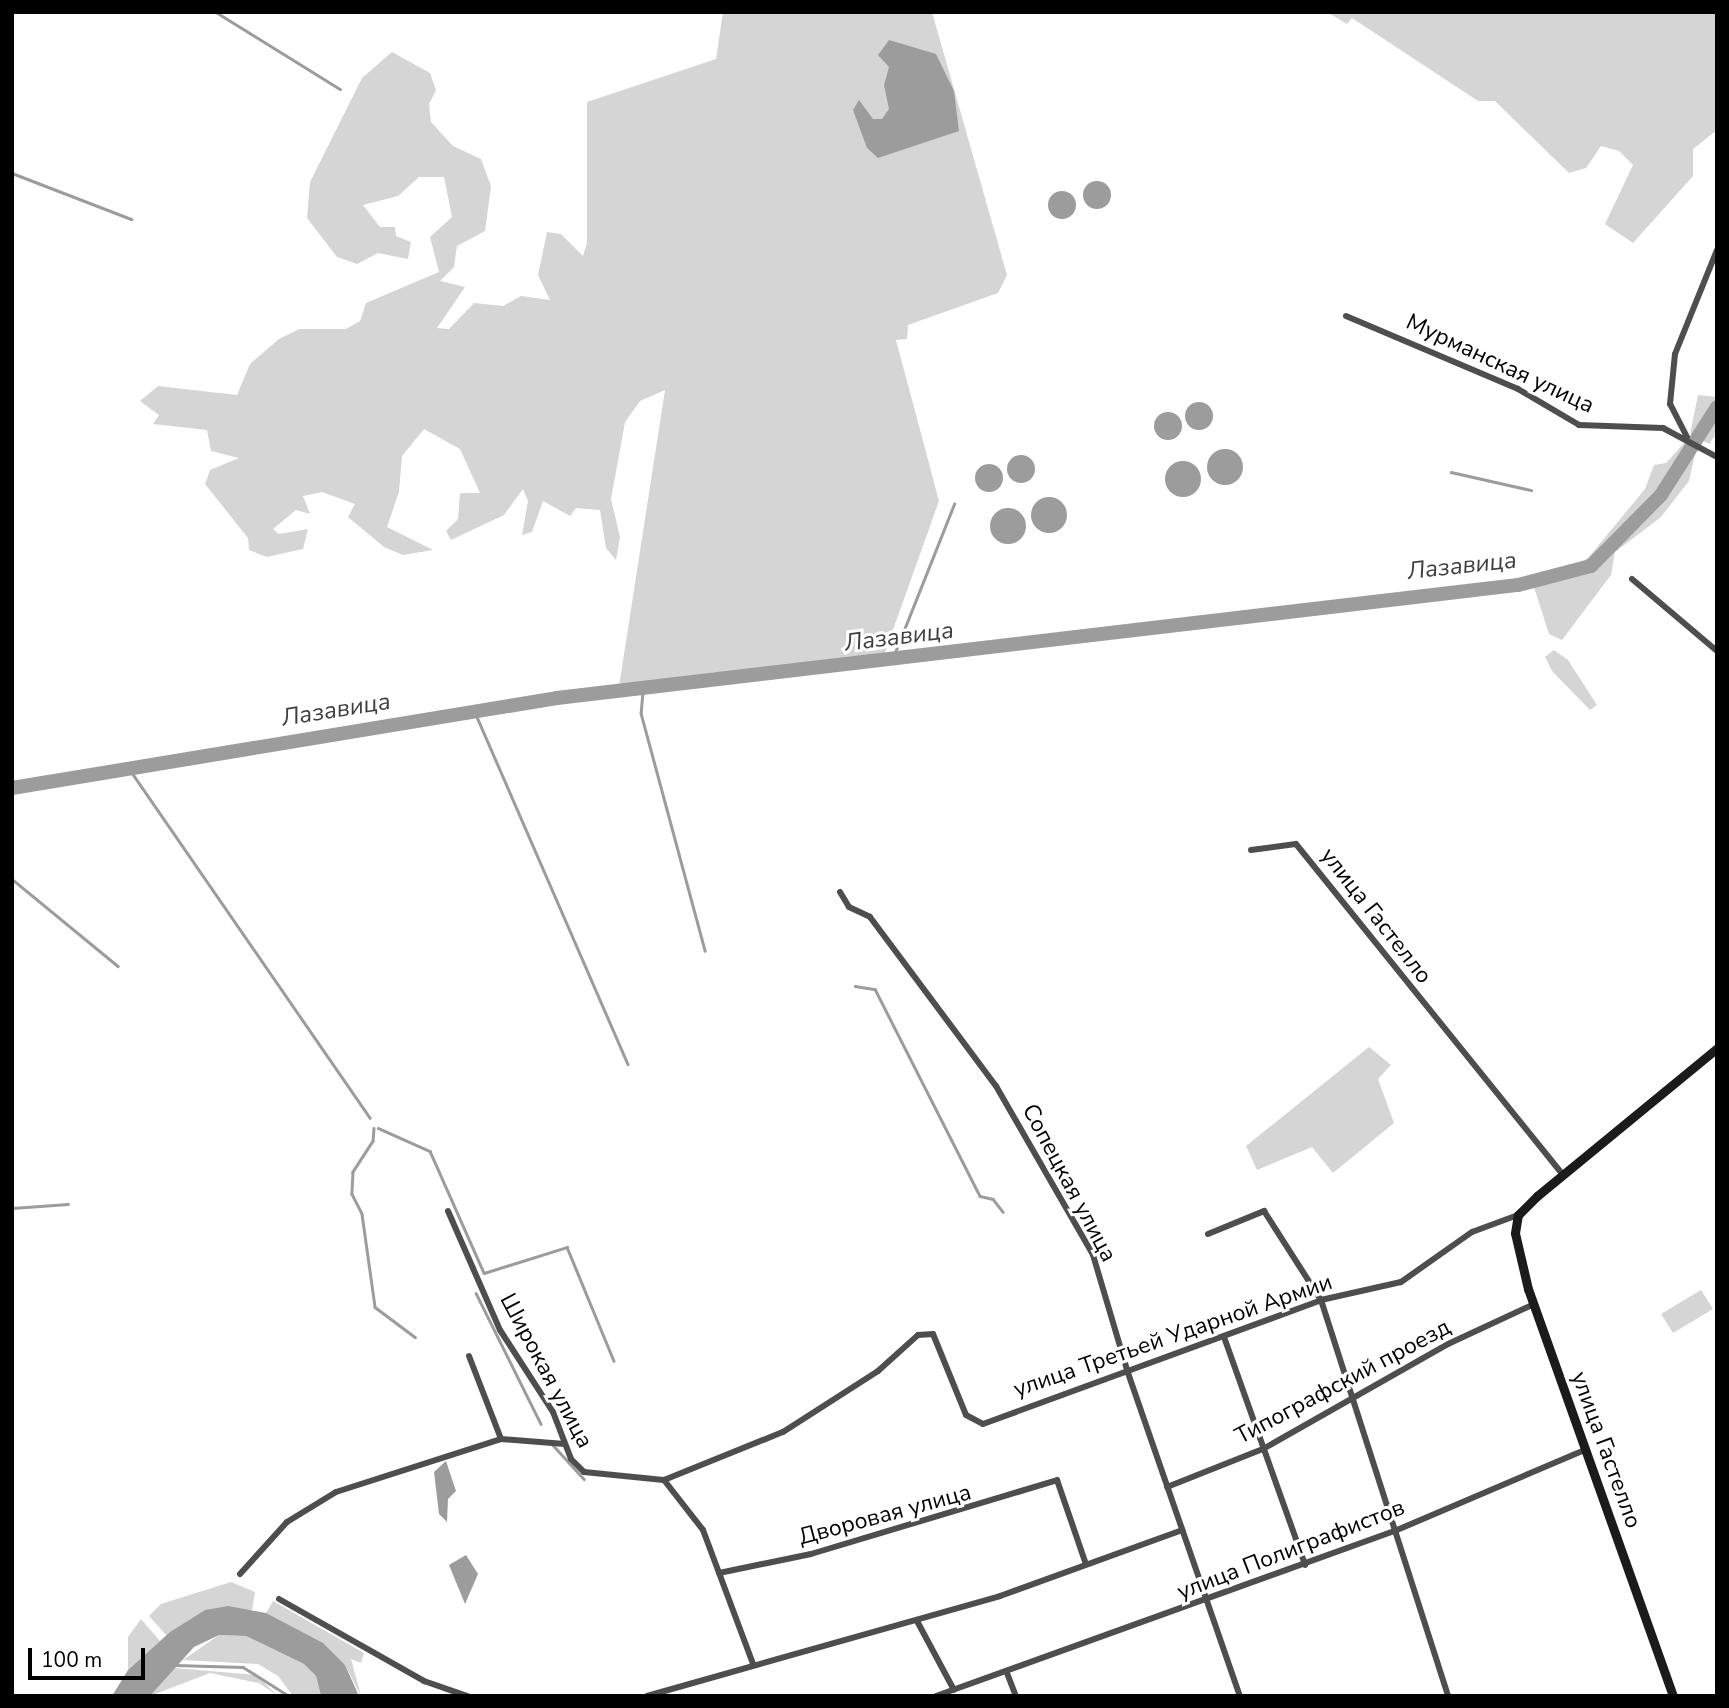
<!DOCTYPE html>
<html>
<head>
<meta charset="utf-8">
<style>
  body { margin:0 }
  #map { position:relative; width:1729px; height:1708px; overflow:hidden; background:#fff; font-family:"Nunito Sans",sans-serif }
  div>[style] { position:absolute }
  .green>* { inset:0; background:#d5d5d5 }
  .water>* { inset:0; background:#9c9c9c }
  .round { border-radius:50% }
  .stream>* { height:2.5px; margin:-1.25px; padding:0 1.25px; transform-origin:1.25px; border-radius:1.25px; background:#9c9c9c }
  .river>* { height:14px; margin:-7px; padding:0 7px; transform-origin:7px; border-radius:7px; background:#9c9c9c }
  .minor>* { height:6px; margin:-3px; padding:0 3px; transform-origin:3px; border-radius:3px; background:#4e4e4e }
  .secondary>* { height:9px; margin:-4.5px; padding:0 4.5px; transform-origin:4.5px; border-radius:4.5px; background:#1b1b1b }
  span { translate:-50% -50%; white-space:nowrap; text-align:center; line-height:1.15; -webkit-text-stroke:6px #fff; paint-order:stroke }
  .street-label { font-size:23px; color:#000 }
  .water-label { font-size:24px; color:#3d3d3d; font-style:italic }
  .frame { position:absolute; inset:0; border:14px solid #000; pointer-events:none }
  .scale { position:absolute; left:28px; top:1648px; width:117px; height:32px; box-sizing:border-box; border:4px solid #000; border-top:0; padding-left:9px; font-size:21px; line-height:24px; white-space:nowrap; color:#000; -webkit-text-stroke:5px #fff; paint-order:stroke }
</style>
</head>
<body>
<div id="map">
  <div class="green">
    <i style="clip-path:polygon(723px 12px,932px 12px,1007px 275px,998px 293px,908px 325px,907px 339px,896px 340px,939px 501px,884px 655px,618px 693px,665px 390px,640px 401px,625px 422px,611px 499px,620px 537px,616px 560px,606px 548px,600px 510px,576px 508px,570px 516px,543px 501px,532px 532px,522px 535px,528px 501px,523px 489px,504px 515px,451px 540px,446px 531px,458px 519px,460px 493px,480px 493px,460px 449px,424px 429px,402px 456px,399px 492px,387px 527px,433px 550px,403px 555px,384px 547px,348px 517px,355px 504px,322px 492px,303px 496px,310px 514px,296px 510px,273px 529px,279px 534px,308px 529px,303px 549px,267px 557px,249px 550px,248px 538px,205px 484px,210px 470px,239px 458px,211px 451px,207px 430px,153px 424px,159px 415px,140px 401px,158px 386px,237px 395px,250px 364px,279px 339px,299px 329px,346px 329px,360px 321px,366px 303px,439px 272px,430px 237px,452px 217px,444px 177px,419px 177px,398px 196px,363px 205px,380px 227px,395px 227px,396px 236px,411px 242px,408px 259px,378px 253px,357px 264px,337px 257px,307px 218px,310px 182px,362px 78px,392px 52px,430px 73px,436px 90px,429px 104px,431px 122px,453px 146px,481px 159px,491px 186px,485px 231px,457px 246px,454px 267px,440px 281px,465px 287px,437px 328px,449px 329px,474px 303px,503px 306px,521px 296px,550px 300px,538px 275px,547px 232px,561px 234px,583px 256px,587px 243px,587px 102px,716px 59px)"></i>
    <i style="clip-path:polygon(1327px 12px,1717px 12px,1717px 130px,1693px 149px,1693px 176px,1633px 243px,1605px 224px,1633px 165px,1619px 151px,1601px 146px,1586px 168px,1569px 173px,1495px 101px,1478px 101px,1352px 18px,1347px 24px)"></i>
    <i style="clip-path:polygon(1698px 395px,1717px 397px,1717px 433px,1709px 444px,1690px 434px)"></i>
    <i style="clip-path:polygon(1685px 442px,1696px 450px,1689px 481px,1661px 517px,1615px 552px,1611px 575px,1562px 640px,1549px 634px,1531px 578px,1542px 571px,1559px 574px,1588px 558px,1645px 489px,1654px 465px,1666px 463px)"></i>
    <i style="clip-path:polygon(1554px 650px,1568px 660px,1597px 705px,1590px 710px,1552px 671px,1545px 657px)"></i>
    <i style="clip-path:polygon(1369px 1047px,1391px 1065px,1378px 1079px,1394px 1123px,1333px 1173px,1312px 1147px,1257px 1170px,1246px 1146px)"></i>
    <i style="clip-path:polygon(1701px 1290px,1713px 1309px,1673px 1333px,1661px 1314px)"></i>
    <i style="clip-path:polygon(231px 1582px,255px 1592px,252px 1610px,205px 1610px,166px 1635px,149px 1616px,161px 1604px)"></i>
    <i style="clip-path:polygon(273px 1601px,364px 1653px,361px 1663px,351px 1659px,361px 1696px,345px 1665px,266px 1613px)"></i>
    <i style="clip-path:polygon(141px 1619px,160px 1641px,128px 1670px,128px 1637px)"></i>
    <i style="clip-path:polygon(219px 1635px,246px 1636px,304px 1664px,316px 1676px,321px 1696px,293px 1696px,278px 1676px,258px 1664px,183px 1660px)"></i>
    <i style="clip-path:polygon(175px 1668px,256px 1675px,278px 1696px,259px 1683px,210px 1673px,150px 1696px)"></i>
  </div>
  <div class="water">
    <i style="clip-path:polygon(889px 40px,936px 54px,954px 91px,959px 131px,878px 158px,867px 148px,853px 110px,859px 100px,873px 119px,882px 119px,889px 109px,884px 85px,889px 67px,878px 55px)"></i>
    <i class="round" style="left:1083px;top:181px;width:28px;height:28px"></i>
    <i class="round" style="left:1048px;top:191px;width:28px;height:28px"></i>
    <i class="round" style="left:1185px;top:402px;width:28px;height:28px"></i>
    <i class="round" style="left:1154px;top:412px;width:28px;height:28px"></i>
    <i class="round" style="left:1207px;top:449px;width:36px;height:36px"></i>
    <i class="round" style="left:1007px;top:455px;width:28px;height:28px"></i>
    <i class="round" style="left:1165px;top:461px;width:36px;height:36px"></i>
    <i class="round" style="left:975px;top:464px;width:28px;height:28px"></i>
    <i class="round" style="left:1031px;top:497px;width:36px;height:36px"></i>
    <i class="round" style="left:990px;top:508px;width:36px;height:36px"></i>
    <i style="clip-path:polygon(446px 1461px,456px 1491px,448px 1499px,447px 1522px,439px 1514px,434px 1472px)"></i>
    <i style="clip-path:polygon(466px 1555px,478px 1574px,465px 1604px,449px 1565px)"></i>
    <i style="clip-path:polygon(228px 1606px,266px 1613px,323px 1643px,345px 1665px,359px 1696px,321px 1696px,316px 1676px,304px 1664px,246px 1636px,219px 1635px,194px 1647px,150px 1696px,112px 1696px,128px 1670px,170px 1632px,205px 1610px)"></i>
  </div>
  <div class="stream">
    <i style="left:216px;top:12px;width:146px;rotate:31.8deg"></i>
    <i style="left:12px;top:173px;width:128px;rotate:21.1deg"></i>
    <i style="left:1451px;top:472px;width:82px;rotate:12.7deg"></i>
    <i style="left:892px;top:660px;width:168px;rotate:-68.3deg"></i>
    <i style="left:643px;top:692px;width:21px;rotate:95deg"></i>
    <i style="left:641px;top:713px;width:246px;rotate:74.9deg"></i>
    <i style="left:474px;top:710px;width:386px;rotate:66.5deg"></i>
    <i style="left:128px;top:767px;width:426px;rotate:55.4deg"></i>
    <i style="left:12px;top:879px;width:137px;rotate:39.4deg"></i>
    <i style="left:855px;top:986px;width:20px;rotate:9deg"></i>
    <i style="left:875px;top:989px;width:232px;rotate:63.1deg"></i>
    <i style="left:980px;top:1196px;width:13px;rotate:13deg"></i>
    <i style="left:993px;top:1199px;width:16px;rotate:52deg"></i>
    <i style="left:374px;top:1128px;width:13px;rotate:94deg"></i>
    <i style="left:373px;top:1141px;width:37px;rotate:123deg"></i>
    <i style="left:353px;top:1172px;width:22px;rotate:93deg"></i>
    <i style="left:352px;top:1194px;width:22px;rotate:63deg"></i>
    <i style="left:362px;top:1214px;width:94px;rotate:82deg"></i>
    <i style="left:375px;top:1307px;width:50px;rotate:36.9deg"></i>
    <i style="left:378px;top:1128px;width:57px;rotate:23.9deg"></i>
    <i style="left:430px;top:1151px;width:133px;rotate:66.1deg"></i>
    <i style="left:484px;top:1273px;width:87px;rotate:-17.4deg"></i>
    <i style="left:567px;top:1247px;width:123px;rotate:67.6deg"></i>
    <i style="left:12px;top:1208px;width:56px;rotate:-4.1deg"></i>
    <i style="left:476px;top:1293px;width:146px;rotate:63.6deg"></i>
    <i style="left:553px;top:1445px;width:46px;rotate:47.6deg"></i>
    <i style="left:175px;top:1665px;width:68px;rotate:1.7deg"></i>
    <i style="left:243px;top:1667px;width:54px;rotate:32.2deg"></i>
  </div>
  <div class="river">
    <i style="left:12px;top:788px;width:552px;rotate:-9.38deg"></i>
    <i style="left:557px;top:698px;width:968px;rotate:-6.71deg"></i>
    <i style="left:1518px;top:585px;width:75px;rotate:-14.6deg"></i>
    <i style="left:1591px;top:566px;width:100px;rotate:-45.4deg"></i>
    <i style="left:1661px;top:495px;width:104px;rotate:-57.5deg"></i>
  </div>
  <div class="minor">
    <i style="left:1346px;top:316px;width:187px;rotate:23deg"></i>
    <i style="left:1518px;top:389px;width:71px;rotate:30.5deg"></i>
    <i style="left:1579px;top:425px;width:84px;rotate:2deg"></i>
    <i style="left:1663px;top:428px;width:61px;rotate:28.2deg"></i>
    <i style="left:1687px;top:437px;width:37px;rotate:-117deg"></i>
    <i style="left:1670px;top:404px;width:50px;rotate:-84.3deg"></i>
    <i style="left:1675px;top:354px;width:112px;rotate:-68deg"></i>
    <i style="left:1632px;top:579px;width:111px;rotate:40.3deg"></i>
    <i style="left:1251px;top:850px;width:45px;rotate:-7.6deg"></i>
    <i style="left:1296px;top:844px;width:425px;rotate:51.1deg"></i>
    <i style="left:840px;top:892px;width:17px;rotate:59deg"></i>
    <i style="left:849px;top:907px;width:23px;rotate:25deg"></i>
    <i style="left:870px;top:917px;width:211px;rotate:53.3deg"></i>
    <i style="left:996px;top:1086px;width:195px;rotate:60.1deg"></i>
    <i style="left:1093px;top:1255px;width:123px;rotate:73.5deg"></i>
    <i style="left:1128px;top:1373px;width:342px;rotate:70.9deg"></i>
    <i style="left:448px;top:1211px;width:130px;rotate:66.4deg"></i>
    <i style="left:500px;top:1330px;width:98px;rotate:57.1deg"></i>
    <i style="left:553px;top:1412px;width:50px;rotate:69deg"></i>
    <i style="left:571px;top:1459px;width:18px;rotate:45deg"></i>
    <i style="left:584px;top:1472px;width:80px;rotate:5.7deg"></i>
    <i style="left:664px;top:1480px;width:128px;rotate:-22deg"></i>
    <i style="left:783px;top:1432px;width:113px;rotate:-32.7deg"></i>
    <i style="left:878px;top:1371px;width:54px;rotate:-42deg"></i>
    <i style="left:918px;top:1335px;width:15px;rotate:-4deg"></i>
    <i style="left:933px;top:1334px;width:87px;rotate:67.8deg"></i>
    <i style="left:966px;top:1415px;width:19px;rotate:28deg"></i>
    <i style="left:983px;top:1424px;width:360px;rotate:-20.1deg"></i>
    <i style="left:1321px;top:1300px;width:82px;rotate:-12.7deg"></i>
    <i style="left:1401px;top:1282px;width:87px;rotate:-35.2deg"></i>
    <i style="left:1472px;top:1232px;width:49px;rotate:-20.3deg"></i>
    <i style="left:1208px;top:1234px;width:61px;rotate:-22.3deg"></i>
    <i style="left:1264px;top:1211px;width:106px;rotate:57.4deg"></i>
    <i style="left:1321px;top:1300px;width:416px;rotate:72.2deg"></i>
    <i style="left:1224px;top:1337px;width:242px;rotate:70.4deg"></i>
    <i style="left:469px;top:1356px;width:89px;rotate:68.9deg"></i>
    <i style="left:664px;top:1480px;width:63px;rotate:52deg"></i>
    <i style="left:703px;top:1530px;width:143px;rotate:69.5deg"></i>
    <i style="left:1167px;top:1487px;width:103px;rotate:-21.6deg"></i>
    <i style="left:1263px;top:1449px;width:213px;rotate:-29.6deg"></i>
    <i style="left:1448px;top:1344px;width:95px;rotate:-24.9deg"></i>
    <i style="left:719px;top:1573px;width:94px;rotate:-11.7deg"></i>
    <i style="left:811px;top:1554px;width:257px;rotate:-16.7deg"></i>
    <i style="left:1057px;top:1480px;width:89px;rotate:71deg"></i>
    <i style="left:240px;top:1574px;width:70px;rotate:-47.9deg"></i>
    <i style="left:287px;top:1522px;width:57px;rotate:-31.5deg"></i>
    <i style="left:336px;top:1492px;width:173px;rotate:-17.8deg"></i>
    <i style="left:501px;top:1439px;width:64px;rotate:4.5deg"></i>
    <i style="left:279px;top:1599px;width:167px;rotate:29.5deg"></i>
    <i style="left:424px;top:1681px;width:46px;rotate:19.2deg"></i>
    <i style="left:917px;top:1621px;width:78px;rotate:61.8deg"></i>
    <i style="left:1007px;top:1673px;width:25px;rotate:69deg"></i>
    <i style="left:647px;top:1696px;width:367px;rotate:-15.8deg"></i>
    <i style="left:1000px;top:1596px;width:194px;rotate:-19.9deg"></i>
    <i style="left:936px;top:1696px;width:490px;rotate:-19.8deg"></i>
    <i style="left:1397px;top:1530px;width:204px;rotate:-23.1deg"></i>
  </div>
  <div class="secondary">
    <i style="left:1673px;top:1696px;width:432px;rotate:-109.6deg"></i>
    <i style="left:1528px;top:1289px;width:57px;rotate:-103.1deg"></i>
    <i style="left:1515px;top:1233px;width:18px;rotate:-81deg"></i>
    <i style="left:1518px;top:1215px;width:27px;rotate:-45deg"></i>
    <i style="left:1537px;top:1196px;width:233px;rotate:-39.4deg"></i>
  </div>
  <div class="street-label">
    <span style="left:1500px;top:364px;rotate:25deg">Мурманская улица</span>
    <span style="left:1376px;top:916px;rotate:52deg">улица Гастелло</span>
    <span style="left:1069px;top:1183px;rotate:62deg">Сопецкая улица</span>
    <span style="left:1173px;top:1336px;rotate:-19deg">улица Третьей Ударной Армии</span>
    <span style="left:546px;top:1371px;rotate:62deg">Широкая улица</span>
    <span style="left:1343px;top:1382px;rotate:-28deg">Типографский проезд</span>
    <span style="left:1606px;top:1450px;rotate:70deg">улица Гастелло</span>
    <span style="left:885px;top:1515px;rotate:-15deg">Дворовая улица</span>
    <span style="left:1291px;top:1550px;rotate:-21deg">улица Полиграфистов</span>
  </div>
  <div class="water-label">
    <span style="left:1462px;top:566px;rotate:-6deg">Лазавица</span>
    <span style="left:899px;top:637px;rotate:-7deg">Лазавица</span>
    <span style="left:336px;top:710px;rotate:-9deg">Лазавица</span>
  </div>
  <div class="frame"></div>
  <div class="scale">100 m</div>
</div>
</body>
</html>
